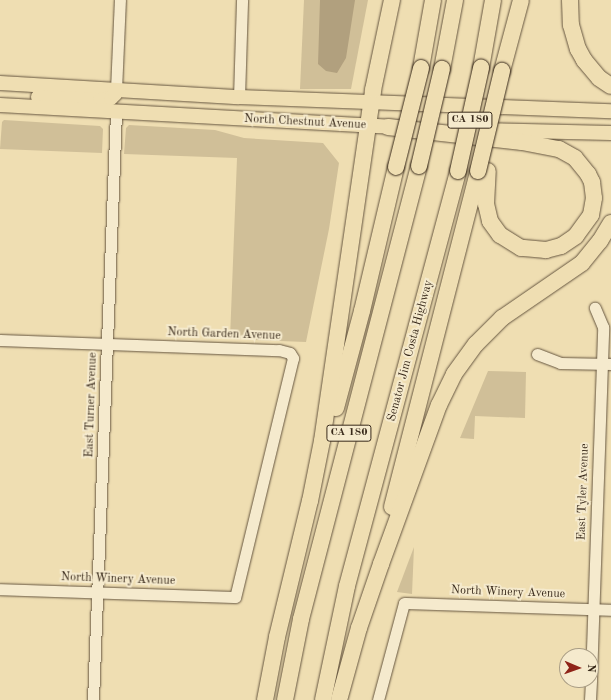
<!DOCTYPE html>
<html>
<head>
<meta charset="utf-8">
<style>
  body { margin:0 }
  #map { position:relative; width:611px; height:700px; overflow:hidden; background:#efdeb2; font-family:"Old Standard TT",serif }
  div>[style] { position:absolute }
  .green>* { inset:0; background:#d0bf98 }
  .water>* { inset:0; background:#b1a07e }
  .roads { filter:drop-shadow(0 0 1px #665640) drop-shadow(0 0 1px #665640) }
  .minor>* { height:11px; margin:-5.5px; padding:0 5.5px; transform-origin:5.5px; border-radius:5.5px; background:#f5eacd }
  .major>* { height:14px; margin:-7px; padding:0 7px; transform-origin:7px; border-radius:7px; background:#efdeb2 }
  .highway>* { height:16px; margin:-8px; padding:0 8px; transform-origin:8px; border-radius:8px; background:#efdeb2 }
  .bridges { filter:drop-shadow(0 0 1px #38291a) drop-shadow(0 0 1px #38291a) }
  .highway-bridge>* { height:16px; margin:-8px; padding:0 8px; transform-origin:8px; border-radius:8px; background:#efdeb2 }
  span { translate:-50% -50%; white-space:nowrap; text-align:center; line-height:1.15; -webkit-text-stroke:4px #f5eacd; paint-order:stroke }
  .shield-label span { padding:1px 3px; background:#f5eacd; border:1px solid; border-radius:3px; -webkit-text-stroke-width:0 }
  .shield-label { font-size:11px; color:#38291a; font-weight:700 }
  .street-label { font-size:12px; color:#38291a }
  .north { position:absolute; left:559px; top:648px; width:40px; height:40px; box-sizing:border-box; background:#f5eacd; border:1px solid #a99d85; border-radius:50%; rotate:92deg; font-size:11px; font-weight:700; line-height:16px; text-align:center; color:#38291a }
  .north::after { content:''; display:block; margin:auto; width:14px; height:18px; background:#8f2418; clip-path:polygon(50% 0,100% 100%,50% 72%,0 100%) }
</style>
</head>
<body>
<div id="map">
  <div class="green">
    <i style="clip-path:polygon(304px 0,368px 0,351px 89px,300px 89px)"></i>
    <i style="clip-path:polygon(4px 120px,100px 126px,103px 129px,102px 153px,0 149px,2px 122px)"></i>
    <i style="clip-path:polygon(129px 125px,215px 130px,244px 138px,323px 143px,339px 163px,329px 229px,306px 342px,230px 339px,237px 158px,124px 154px,126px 128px)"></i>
    <i style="clip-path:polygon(488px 371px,526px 372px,525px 418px,475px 416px,474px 439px,460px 438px)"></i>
    <i style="clip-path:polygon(414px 547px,412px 594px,397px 592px)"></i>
  </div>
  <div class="water">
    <i style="clip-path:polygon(320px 0,355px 0,346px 58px,337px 73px,326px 71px,318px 64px)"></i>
  </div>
  <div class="roads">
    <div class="minor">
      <i style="left:116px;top:90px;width:90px;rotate:-87.5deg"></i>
      <i style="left:239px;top:97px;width:97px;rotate:-88.2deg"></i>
      <i style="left:0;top:340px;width:279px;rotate:2.1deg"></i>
      <i style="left:279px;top:350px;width:11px;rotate:15deg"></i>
      <i style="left:290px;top:353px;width:6px;rotate:59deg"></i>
      <i style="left:293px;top:358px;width:246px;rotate:103.6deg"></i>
      <i style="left:235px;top:597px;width:235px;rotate:-178.1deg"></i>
      <i style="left:537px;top:354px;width:25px;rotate:21deg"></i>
      <i style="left:560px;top:363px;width:51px;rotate:1.1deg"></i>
      <i style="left:591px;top:678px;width:351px;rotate:-88deg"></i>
      <i style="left:603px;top:327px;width:21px;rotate:-113deg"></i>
      <i style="left:93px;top:700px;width:589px;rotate:-87.76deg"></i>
      <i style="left:378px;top:700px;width:100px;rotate:-75deg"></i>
      <i style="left:404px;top:603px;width:207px;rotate:1.9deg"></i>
      <i style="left:590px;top:700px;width:20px;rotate:-87deg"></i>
    </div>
    <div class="major">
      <i style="left:0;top:83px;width:239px;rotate:3.4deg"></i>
      <i style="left:239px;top:97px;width:372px;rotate:2.2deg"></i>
      <i style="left:38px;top:97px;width:62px;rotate:2.8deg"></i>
      <i style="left:100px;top:100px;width:11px;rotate:-10deg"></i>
      <i style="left:111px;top:98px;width:6px;rotate:-45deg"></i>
      <i style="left:115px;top:94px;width:4px;rotate:-76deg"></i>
      <i style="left:0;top:105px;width:400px;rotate:3.2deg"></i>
      <i style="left:478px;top:130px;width:133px;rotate:1.3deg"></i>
    </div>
    <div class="highway">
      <i style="left:570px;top:0;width:25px;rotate:88deg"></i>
      <i style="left:571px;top:25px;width:25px;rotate:74deg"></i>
      <i style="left:578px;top:49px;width:13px;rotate:61deg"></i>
      <i style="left:584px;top:60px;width:23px;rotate:50deg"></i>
      <i style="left:599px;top:78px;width:14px;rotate:34deg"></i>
      <i style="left:421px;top:68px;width:69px;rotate:-80deg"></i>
      <i style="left:481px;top:68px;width:69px;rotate:-80deg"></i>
      <i style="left:442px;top:69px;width:70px;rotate:-79.3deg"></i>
      <i style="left:502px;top:71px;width:73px;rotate:-75deg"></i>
      <i style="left:388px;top:127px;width:135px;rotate:6.4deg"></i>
      <i style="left:522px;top:142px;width:38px;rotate:11deg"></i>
      <i style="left:559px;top:149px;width:18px;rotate:29deg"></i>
      <i style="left:575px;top:158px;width:21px;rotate:51deg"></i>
      <i style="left:588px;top:174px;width:9px;rotate:63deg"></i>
      <i style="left:592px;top:182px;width:16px;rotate:83deg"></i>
      <i style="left:594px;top:198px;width:17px;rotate:100deg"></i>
      <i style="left:591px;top:215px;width:26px;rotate:126deg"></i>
      <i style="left:576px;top:236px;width:18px;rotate:146deg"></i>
      <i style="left:561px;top:246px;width:16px;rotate:165deg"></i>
      <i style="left:546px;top:250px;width:25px;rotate:-175deg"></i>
      <i style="left:521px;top:248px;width:25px;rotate:-148deg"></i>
      <i style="left:500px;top:235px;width:17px;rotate:-126deg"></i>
      <i style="left:490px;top:221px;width:17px;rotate:-103deg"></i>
      <i style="left:486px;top:204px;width:33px;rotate:-87deg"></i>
      <i style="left:336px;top:408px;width:100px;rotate:-75deg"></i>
      <i style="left:362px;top:311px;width:148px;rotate:-76.7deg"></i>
      <i style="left:392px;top:507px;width:347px;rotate:-75.6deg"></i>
      <i style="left:265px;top:700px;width:64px;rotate:-79.2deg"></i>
      <i style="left:277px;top:637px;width:140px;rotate:-76.4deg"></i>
      <i style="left:310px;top:501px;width:61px;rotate:-78.7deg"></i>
      <i style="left:322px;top:441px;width:355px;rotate:-81.7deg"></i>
      <i style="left:373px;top:90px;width:92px;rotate:-78.1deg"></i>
      <i style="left:285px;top:700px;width:83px;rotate:-78.8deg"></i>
      <i style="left:301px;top:619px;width:468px;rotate:-75.4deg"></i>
      <i style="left:323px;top:700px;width:116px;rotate:-78.1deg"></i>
      <i style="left:347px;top:586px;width:430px;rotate:-75deg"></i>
      <i style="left:339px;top:700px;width:75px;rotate:-74.5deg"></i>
      <i style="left:359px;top:628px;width:68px;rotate:-71deg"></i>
      <i style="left:381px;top:564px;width:169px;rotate:-70deg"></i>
      <i style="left:439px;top:405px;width:34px;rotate:-64deg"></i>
      <i style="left:454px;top:374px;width:37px;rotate:-54deg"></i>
      <i style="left:476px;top:344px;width:37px;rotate:-45deg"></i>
      <i style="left:502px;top:318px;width:97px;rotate:-34.5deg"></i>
      <i style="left:582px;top:263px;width:28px;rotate:-51deg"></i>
      <i style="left:600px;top:241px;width:21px;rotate:-59deg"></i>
    </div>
  </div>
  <div class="bridges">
    <div class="highway-bridge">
      <i style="left:419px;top:166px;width:100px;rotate:-76.7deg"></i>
      <i style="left:396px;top:167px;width:102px;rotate:-75.8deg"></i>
      <i style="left:458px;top:171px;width:106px;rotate:-77.4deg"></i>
      <i style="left:478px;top:171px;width:103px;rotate:-76.5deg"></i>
    </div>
  </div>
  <div class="shield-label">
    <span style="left:470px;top:120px">CA 180</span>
    <span style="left:349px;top:433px">CA 180</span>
  </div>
  <div class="street-label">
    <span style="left:305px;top:123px;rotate:3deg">North Chestnut Avenue</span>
    <span style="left:224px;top:335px;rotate:2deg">North Garden Avenue</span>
    <span style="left:411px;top:351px;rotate:-75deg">Senator Jim Costa Highway</span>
    <span style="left:92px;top:405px;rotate:-88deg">East Turner Avenue</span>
    <span style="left:584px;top:492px;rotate:-88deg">East Tyler Avenue</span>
    <span style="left:118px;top:580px;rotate:2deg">North Winery Avenue</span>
    <span style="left:508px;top:593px;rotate:2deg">North Winery Avenue</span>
  </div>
  <div class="north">N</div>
</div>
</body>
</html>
